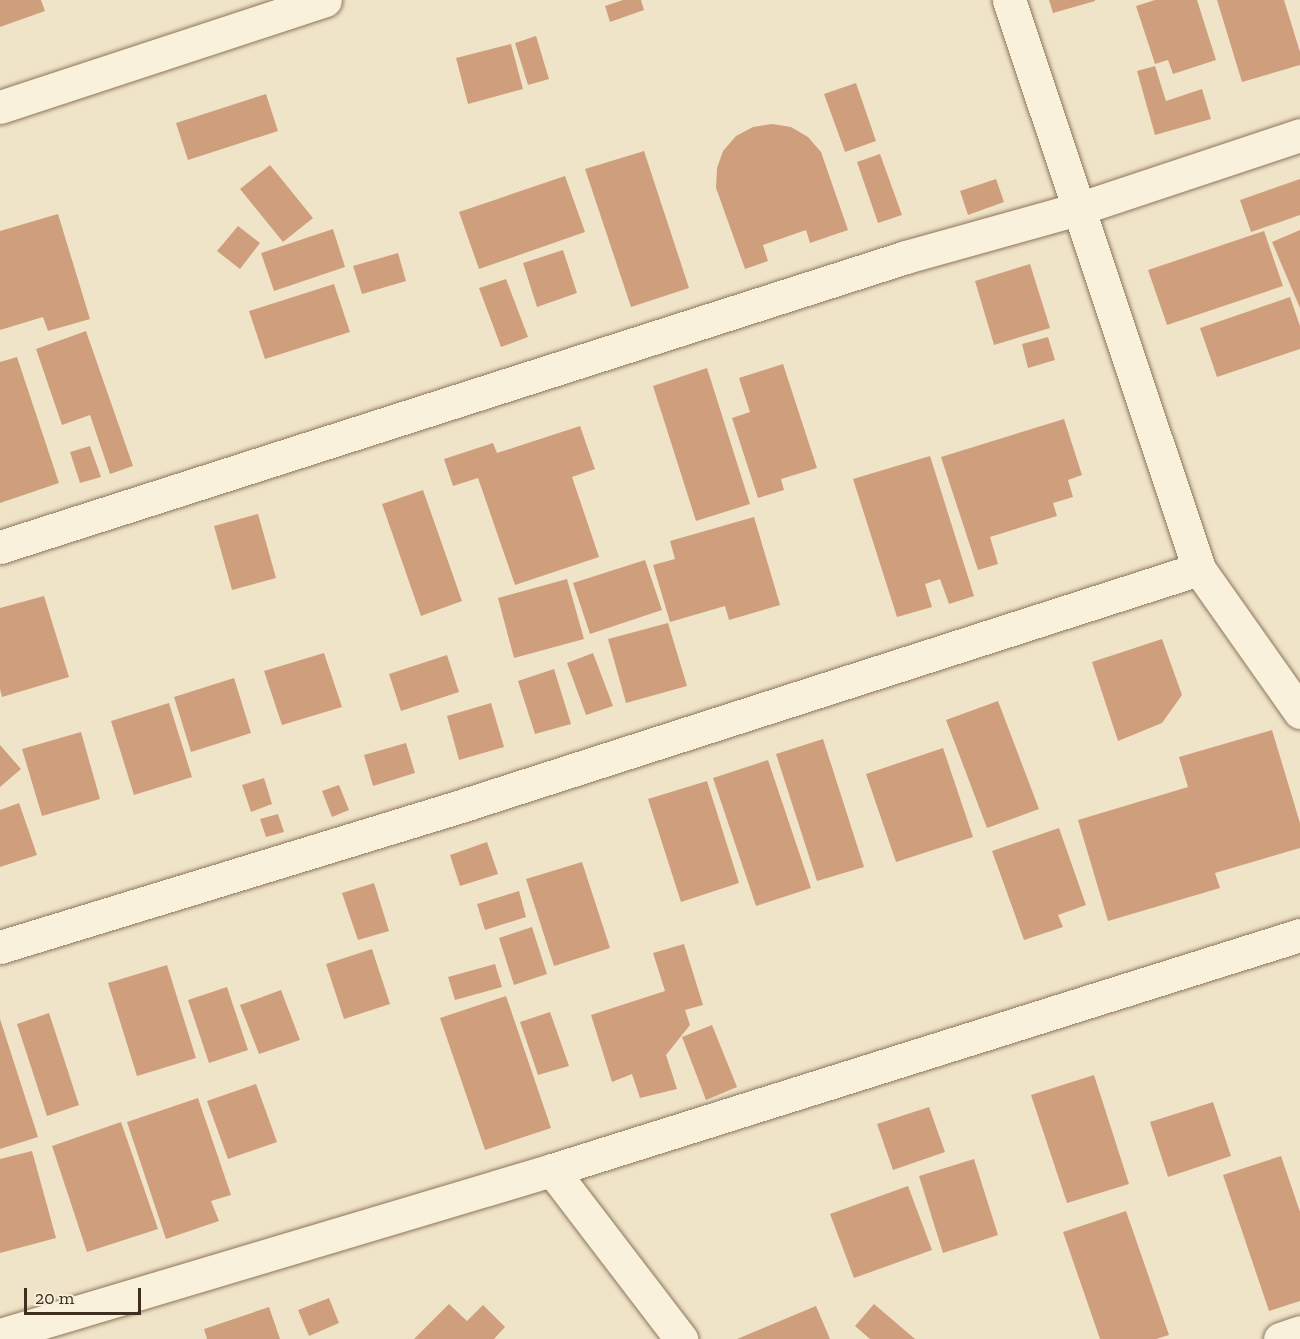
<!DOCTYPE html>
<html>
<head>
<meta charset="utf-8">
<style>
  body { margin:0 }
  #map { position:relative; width:1300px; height:1339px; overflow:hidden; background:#f0e4c8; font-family:"Zilla Slab",serif }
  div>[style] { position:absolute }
  .building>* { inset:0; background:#cf9f7d }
  .roads { filter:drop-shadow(0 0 2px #8d765c) drop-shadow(0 0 2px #8d765c) }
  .street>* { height:33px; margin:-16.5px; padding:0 16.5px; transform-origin:16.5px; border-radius:16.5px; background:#faf1dc }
  .secondary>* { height:33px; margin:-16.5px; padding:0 16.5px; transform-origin:16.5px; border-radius:16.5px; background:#faf1dc }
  span { translate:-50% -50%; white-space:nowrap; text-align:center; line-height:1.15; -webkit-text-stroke:5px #f7eed8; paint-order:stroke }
  .scale { position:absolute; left:24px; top:1288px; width:117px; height:27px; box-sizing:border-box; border:3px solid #3d2e20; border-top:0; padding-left:8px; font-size:18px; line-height:21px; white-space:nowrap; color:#3d2e20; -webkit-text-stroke:4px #f7eed8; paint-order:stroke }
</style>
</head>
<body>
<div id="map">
  <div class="building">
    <i style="clip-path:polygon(0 0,41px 0,45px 11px,0 27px)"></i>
    <i style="clip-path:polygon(623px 0,641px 0,644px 10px,610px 22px,605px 6px)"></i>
    <i style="clip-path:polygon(1049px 0,1095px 0,1095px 1px,1053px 13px)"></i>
    <i style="clip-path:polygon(1155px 0,1197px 0,1216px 60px,1173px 74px,1168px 60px,1155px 64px,1136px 6px)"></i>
    <i style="clip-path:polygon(1217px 0,1284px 0,1300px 52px,1300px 65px,1242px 82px)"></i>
    <i style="clip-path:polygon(536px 36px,549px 79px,528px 85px,515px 43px)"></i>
    <i style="clip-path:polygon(511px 44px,523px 89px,468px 104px,456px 58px)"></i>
    <i style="clip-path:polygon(1155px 66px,1166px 101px,1202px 89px,1211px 119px,1155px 135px,1137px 71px)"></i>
    <i style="clip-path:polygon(856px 83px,876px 141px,845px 152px,824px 94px)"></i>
    <i style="clip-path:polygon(266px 94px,278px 131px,188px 160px,176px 123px)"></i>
    <i style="clip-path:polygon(772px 124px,791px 127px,808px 137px,821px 152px,848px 230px,810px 243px,806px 230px,763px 245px,768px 261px,745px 269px,716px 188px,717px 168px,723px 151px,736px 136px,753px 127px)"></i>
    <i style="clip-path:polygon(644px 151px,689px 288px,631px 307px,585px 169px)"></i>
    <i style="clip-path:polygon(880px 154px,902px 215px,878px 223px,857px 162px)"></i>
    <i style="clip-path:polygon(270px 165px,313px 218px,283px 242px,240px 189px)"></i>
    <i style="clip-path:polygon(565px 176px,585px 232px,479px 269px,459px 212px)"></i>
    <i style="clip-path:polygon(996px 179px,1004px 202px,968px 215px,960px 191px)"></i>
    <i style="clip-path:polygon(1300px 179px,1300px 215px,1251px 232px,1240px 200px)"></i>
    <i style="clip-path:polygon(58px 214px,90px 319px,48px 331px,43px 317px,0 330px,0 231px)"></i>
    <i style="clip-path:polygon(238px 226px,260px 243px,240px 269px,217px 251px)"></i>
    <i style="clip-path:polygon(333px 229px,345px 267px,274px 291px,261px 253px)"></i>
    <i style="clip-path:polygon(1300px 230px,1300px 308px,1272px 242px)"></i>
    <i style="clip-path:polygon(1264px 231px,1283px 286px,1167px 325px,1148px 270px)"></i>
    <i style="clip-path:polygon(563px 250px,577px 293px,537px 307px,523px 263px)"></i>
    <i style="clip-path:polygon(398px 253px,406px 281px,362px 294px,353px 266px)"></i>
    <i style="clip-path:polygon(1030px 264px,1050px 328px,994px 345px,975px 281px)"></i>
    <i style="clip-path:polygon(506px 279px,528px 337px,501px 347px,479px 288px)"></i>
    <i style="clip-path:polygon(334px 284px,350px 332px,265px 359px,249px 311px)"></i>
    <i style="clip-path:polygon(1290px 297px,1300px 326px,1300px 349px,1217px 377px,1200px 328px)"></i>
    <i style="clip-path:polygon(86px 331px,133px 466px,110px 474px,90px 415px,62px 425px,36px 349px)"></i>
    <i style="clip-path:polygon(1048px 337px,1055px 360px,1028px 368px,1022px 344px)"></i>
    <i style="clip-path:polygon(17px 357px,59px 483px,0 503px,0 362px)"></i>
    <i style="clip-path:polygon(783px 364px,817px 468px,781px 479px,784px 490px,758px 498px,732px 418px,750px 412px,739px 378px)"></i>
    <i style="clip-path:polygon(707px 368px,750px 504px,696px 521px,653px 386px)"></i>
    <i style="clip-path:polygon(1064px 419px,1082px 475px,1068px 480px,1073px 497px,1053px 503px,1057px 516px,990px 537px,998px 564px,978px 570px,941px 457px)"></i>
    <i style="clip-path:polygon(580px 426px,595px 469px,572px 477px,599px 557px,515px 585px,478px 478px,453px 486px,444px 459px,493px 443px,497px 453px)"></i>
    <i style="clip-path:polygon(90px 446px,101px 477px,80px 483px,70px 452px)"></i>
    <i style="clip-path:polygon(930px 456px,974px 596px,949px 604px,940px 579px,925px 584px,932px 607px,897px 617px,853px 479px)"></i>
    <i style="clip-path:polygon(423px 490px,462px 601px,421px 616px,382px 504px)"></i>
    <i style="clip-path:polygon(258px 514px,276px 578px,232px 590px,214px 526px)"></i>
    <i style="clip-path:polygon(754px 517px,780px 605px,729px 620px,725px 606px,670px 622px,653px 565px,675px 559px,670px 541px)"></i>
    <i style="clip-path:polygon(645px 560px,662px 610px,590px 634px,573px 583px)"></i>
    <i style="clip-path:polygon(567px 579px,584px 639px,514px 658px,498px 598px)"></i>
    <i style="clip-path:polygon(44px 596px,69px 677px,2px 697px,0 689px,0 608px)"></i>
    <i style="clip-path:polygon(668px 623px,687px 686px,626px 703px,608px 639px)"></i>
    <i style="clip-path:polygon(1162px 639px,1182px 695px,1162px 723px,1118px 741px,1092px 662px)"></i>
    <i style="clip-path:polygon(324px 653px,342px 707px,282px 725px,264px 671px)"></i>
    <i style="clip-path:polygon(593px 653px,613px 706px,586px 715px,567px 663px)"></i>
    <i style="clip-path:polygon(447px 655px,459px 692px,401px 711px,389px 674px)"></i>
    <i style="clip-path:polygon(554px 669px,571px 724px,535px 734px,518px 681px)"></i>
    <i style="clip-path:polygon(234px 678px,251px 733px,191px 752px,174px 697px)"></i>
    <i style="clip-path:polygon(998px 701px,1039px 809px,987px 828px,946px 720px)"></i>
    <i style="clip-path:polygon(169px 703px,192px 777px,134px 795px,111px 721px)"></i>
    <i style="clip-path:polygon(491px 703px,504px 747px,459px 760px,447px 716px)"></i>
    <i style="clip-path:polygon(1272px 730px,1300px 823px,1300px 848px,1215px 873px,1220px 888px,1108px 921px,1078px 820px,1188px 787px,1179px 757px)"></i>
    <i style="clip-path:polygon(81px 732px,100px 799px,42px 816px,22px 749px)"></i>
    <i style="clip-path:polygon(823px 739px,864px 867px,817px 881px,776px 754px)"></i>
    <i style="clip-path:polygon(406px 743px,415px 773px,373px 786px,364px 755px)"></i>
    <i style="clip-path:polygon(0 745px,21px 769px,0 787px)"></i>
    <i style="clip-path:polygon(943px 748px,973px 837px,896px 862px,866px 774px)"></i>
    <i style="clip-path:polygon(768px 760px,811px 888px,756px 906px,713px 778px)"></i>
    <i style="clip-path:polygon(264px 778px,272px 804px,251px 812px,242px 785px)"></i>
    <i style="clip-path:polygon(707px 781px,739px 883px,681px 902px,648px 799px)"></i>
    <i style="clip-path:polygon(339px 785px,349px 810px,332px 817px,322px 791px)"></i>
    <i style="clip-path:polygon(19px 803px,37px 855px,0 867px,0 810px)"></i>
    <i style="clip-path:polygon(278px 814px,284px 832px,266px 837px,260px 819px)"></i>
    <i style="clip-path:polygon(1059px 828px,1086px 905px,1058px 915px,1063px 927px,1024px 940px,992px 851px)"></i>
    <i style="clip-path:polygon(487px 842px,498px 874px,460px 886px,450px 855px)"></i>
    <i style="clip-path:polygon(582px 862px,610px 948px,554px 966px,526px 879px)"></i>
    <i style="clip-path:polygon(374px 883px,389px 931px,358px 940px,342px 893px)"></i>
    <i style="clip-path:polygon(519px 891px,526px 917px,485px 930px,477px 904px)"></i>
    <i style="clip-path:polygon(532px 927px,547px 974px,514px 985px,499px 938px)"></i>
    <i style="clip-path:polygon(684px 944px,703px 1005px,685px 1010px,690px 1025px,666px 1055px,677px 1089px,640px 1098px,632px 1074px,612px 1082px,591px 1015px,665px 991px,653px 953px)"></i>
    <i style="clip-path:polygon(372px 949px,390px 1004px,344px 1019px,326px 964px)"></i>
    <i style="clip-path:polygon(495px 964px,502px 987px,455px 1000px,448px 977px)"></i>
    <i style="clip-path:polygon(167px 965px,196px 1058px,137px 1076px,108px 983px)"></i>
    <i style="clip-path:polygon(227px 987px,248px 1050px,209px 1063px,188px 1000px)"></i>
    <i style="clip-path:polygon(281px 990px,300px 1040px,259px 1054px,240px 1005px)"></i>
    <i style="clip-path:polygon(506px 996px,551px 1128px,485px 1150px,440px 1018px)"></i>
    <i style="clip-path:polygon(550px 1012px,569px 1066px,538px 1075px,520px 1022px)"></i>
    <i style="clip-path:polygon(49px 1013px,79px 1105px,47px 1116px,17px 1024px)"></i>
    <i style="clip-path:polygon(0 1019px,38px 1137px,0 1149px)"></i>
    <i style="clip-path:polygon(712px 1025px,737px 1087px,706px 1100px,682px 1037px)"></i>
    <i style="clip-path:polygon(1094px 1075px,1129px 1184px,1067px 1203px,1031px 1095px)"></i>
    <i style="clip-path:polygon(256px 1084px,277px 1142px,228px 1159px,207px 1101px)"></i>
    <i style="clip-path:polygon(198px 1098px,231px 1195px,211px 1201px,219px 1221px,166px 1239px,127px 1122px)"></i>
    <i style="clip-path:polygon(1213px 1102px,1231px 1156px,1168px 1177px,1150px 1122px)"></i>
    <i style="clip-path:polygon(929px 1107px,945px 1152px,893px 1170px,877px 1124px)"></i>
    <i style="clip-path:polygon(121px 1122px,158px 1229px,87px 1252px,52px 1146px)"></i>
    <i style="clip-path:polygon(32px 1151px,56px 1238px,0 1253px,0 1159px)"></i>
    <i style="clip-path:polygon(1281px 1156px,1300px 1212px,1300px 1301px,1269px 1311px,1223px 1175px)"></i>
    <i style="clip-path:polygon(974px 1159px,998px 1235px,943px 1253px,919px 1176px)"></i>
    <i style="clip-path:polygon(908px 1186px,932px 1250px,854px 1278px,830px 1214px)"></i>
    <i style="clip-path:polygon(1126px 1211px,1169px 1335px,1156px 1339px,1100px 1339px,1063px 1232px)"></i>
    <i style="clip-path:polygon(329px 1298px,339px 1323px,309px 1336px,298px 1310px)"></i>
    <i style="clip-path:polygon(449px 1304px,467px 1321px,483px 1305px,505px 1327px,494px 1339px,414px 1339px)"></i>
    <i style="clip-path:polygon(874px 1304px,915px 1339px,870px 1339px,855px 1326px)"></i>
    <i style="clip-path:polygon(816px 1306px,830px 1339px,737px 1339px)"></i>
    <i style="clip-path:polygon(269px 1307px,280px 1339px,207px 1339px,204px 1329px)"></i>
  </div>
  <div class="roads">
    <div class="street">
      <i style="left:0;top:547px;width:951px;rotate:-17.75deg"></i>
      <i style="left:906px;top:257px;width:179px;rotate:-15.6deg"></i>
      <i style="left:1078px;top:209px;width:234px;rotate:-18.4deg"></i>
      <i style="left:0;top:947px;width:488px;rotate:-17deg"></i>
      <i style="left:467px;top:804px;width:769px;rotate:-17.8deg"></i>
      <i style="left:552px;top:1170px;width:213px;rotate:52.6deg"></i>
      <i style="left:0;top:1335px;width:576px;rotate:-16.64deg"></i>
      <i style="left:552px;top:1170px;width:784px;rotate:-17.44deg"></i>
      <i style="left:1280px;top:1339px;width:21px;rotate:-19deg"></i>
    </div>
    <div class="secondary">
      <i style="left:1009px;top:0;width:600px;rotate:71.53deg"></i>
      <i style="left:1199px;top:569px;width:175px;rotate:54.8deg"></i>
      <i style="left:0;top:107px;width:342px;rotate:-18.2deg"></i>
    </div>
  </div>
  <div class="scale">20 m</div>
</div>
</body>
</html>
